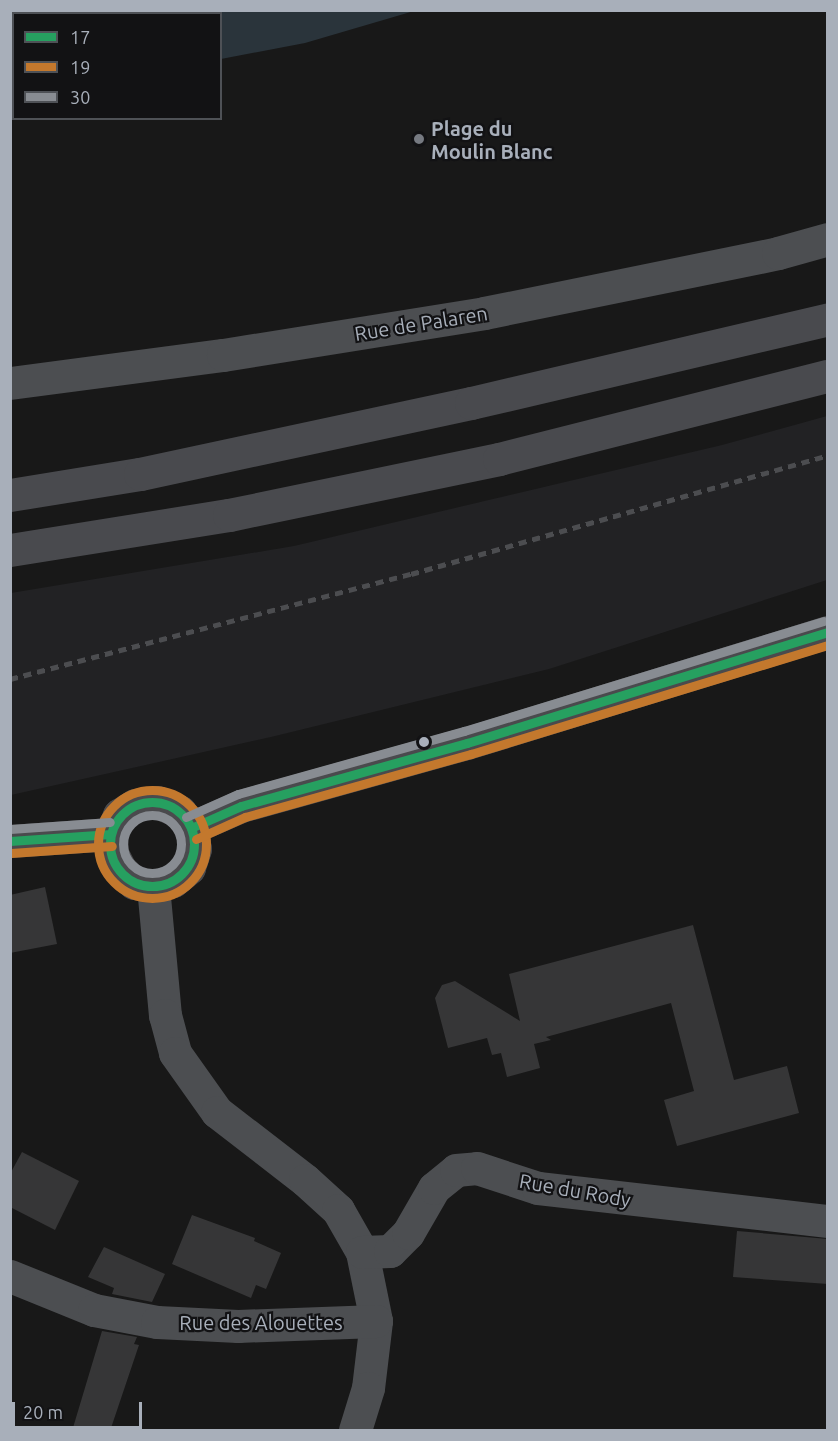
<!DOCTYPE html>
<html>
<head>
<meta charset="utf-8">
<style>
  body { margin:0 }
  #map { position:relative; width:838px; height:1441px; overflow:hidden; background:#181818; font-family:Ubuntu,sans-serif }
  div>[style] { position:absolute }
  .built>* { inset:0; background:#222224 }
  .water>* { inset:0; background:#2a343b }
  .building>* { inset:0; background:#363637 }
  .minor>* { height:33px; margin:-16.5px; padding:0 16.5px; transform-origin:16.5px; border-radius:16.5px; background:#4c4e51 }
  .major>* { height:33px; margin:-16.5px; padding:0 16.5px; transform-origin:16.5px; border-radius:16.5px; background:#4a4a4d }
  .highway>* { height:33px; margin:-16.5px; padding:0 16.5px; transform-origin:16.5px; border-radius:16.5px; background:#494a4e }
  .rail>* { height:4.5px; margin-top:-2.25px; transform-origin:0; background:repeating-linear-gradient(90deg,#4c4d50 0 8px,transparent 0 14px) }
  .bus-1>* { height:9px; margin:-4.5px; padding:0 4.5px; transform-origin:4.5px; border-radius:4.5px; background:#26a060 }
  .bus-1>.ring { margin:-4.5px; padding:0; box-sizing:content-box; background:none; border:9px solid #26a060; border-radius:50% }
  .bus-2>* { height:9px; margin:-4.5px; padding:0 4.5px; transform-origin:4.5px; border-radius:4.5px; background:#c3782d }
  .bus-2>.ring { margin:-4.5px; padding:0; box-sizing:content-box; background:none; border:9px solid #c3782d; border-radius:50% }
  .bus-3>* { height:9px; margin:-4.5px; padding:0 4.5px; transform-origin:4.5px; border-radius:4.5px; background:#888c92 }
  .bus-3>.ring { margin:-4.5px; padding:0; box-sizing:content-box; background:none; border:9px solid #888c92; border-radius:50% }
  .dots>* { width:16px; height:16px; translate:-50% -50%; box-sizing:border-box; border:3px solid #121214; border-radius:50% }
  span { translate:-50% -50%; white-space:nowrap; text-align:center; line-height:1.15; -webkit-text-stroke:4.5px #121214; paint-order:stroke }
  .poi-label { font-size:20px; color:#a8afba; font-weight:700 }
  .left { translate:0 -50%; text-align:left }
  .street-label { font-size:20px; color:#a8afba }
  .frame { position:absolute; inset:0; border:12px solid #a8afba; pointer-events:none }
  .legend { position:absolute; left:12px; top:12px; width:210px; height:108px; box-sizing:border-box; background:#121214; border:2px solid #4e5156; margin:0; padding:8px 10px; list-style:none; font-size:18px; color:#a8afba }
  .legend li { display:flex; align-items:center; gap:12px; height:30px }
  .legend b { width:30px; border:2px solid #4e5156 }
  .scale { position:absolute; left:12px; top:1402px; width:130px; height:27px; box-sizing:border-box; border:3px solid #a8afba; border-top:0; padding-left:8px; font-size:18px; line-height:21px; white-space:nowrap; color:#a8afba; -webkit-text-stroke:4px #121214; paint-order:stroke }
</style>
</head>
<body>
<div id="map">
  <div class="built">
    <i style="clip-path:polygon(827px 416px,827px 580px,549px 669px,271px 737px,11px 795px,11px 593px,294px 546px,722px 445px)"></i>
  </div>
  <div class="water">
    <i style="clip-path:polygon(10px 11px,11px 10px,414px 11px,305px 43px,221px 59px,220px 14px,14px 14px,11px 98px)"></i>
  </div>
  <div class="building">
    <i style="clip-path:polygon(45px 887px,57px 944px,10px 953px,10px 895px)"></i>
    <i style="clip-path:polygon(693px 925px,734px 1080px,787px 1066px,799px 1113px,677px 1146px,664px 1100px,694px 1091px,671px 1003px,546px 1037px,551px 1040px,534px 1044px,540px 1068px,507px 1077px,501px 1053px,492px 1055px,487px 1038px,448px 1048px,435px 998px,442px 985px,455px 981px,520px 1021px,509px 974px)"></i>
    <i style="clip-path:polygon(22px 1152px,79px 1181px,55px 1230px,10px 1207px,10px 1174px)"></i>
    <i style="clip-path:polygon(192px 1215px,255px 1238px,254px 1241px,281px 1253px,266px 1289px,256px 1285px,251px 1298px,172px 1264px)"></i>
    <i style="clip-path:polygon(737px 1231px,828px 1239px,828px 1284px,733px 1277px)"></i>
    <i style="clip-path:polygon(104px 1247px,165px 1274px,152px 1302px,112px 1294px,114px 1288px,88px 1277px)"></i>
    <i style="clip-path:polygon(102px 1331px,137px 1337px,134px 1344px,139px 1345px,110px 1431px,72px 1431px)"></i>
  </div>
  <div class="minor">
    <i style="left:10px;top:383px;width:215px;rotate:-7.5deg"></i>
    <i style="left:223px;top:355px;width:264px;rotate:-9.1deg"></i>
    <i style="left:484px;top:313px;width:300px;rotate:-11.5deg"></i>
    <i style="left:778px;top:253px;width:52px;rotate:-15.6deg"></i>
    <i style="left:153px;top:886px;width:130px;rotate:84.7deg"></i>
    <i style="left:165px;top:1015px;width:39px;rotate:75deg"></i>
    <i style="left:175px;top:1053px;width:72px;rotate:54.6deg"></i>
    <i style="left:217px;top:1112px;width:111px;rotate:37.7deg"></i>
    <i style="left:305px;top:1180px;width:45px;rotate:42.3deg"></i>
    <i style="left:338px;top:1210px;width:48px;rotate:60.3deg"></i>
    <i style="left:362px;top:1252px;width:70px;rotate:78.5deg"></i>
    <i style="left:376px;top:1321px;width:67px;rotate:96.8deg"></i>
    <i style="left:368px;top:1388px;width:44px;rotate:107.2deg"></i>
    <i style="left:362px;top:1252px;width:28px;rotate:-2deg"></i>
    <i style="left:390px;top:1251px;width:25px;rotate:-45deg"></i>
    <i style="left:408px;top:1233px;width:52px;rotate:-60deg"></i>
    <i style="left:434px;top:1188px;width:28px;rotate:-39deg"></i>
    <i style="left:456px;top:1170px;width:21px;rotate:-5deg"></i>
    <i style="left:477px;top:1168px;width:64px;rotate:18.2deg"></i>
    <i style="left:538px;top:1188px;width:292px;rotate:6.5deg"></i>
    <i style="left:10px;top:1276px;width:91px;rotate:22deg"></i>
    <i style="left:94px;top:1310px;width:64px;rotate:10.8deg"></i>
    <i style="left:157px;top:1322px;width:81px;rotate:2.8deg"></i>
    <i style="left:238px;top:1326px;width:138px;rotate:-2.1deg"></i>
  </div>
  <div class="major">
    <i style="left:157px;top:802px;width:25px;rotate:23deg"></i>
    <i style="left:180px;top:812px;width:19px;rotate:55deg"></i>
    <i style="left:191px;top:828px;width:21px;rotate:79deg"></i>
    <i style="left:195px;top:849px;width:20px;rotate:108deg"></i>
    <i style="left:189px;top:868px;width:21px;rotate:141deg"></i>
    <i style="left:173px;top:881px;width:21px;rotate:166deg"></i>
    <i style="left:153px;top:886px;width:19px;rotate:-171deg"></i>
    <i style="left:134px;top:883px;width:20px;rotate:-135deg"></i>
    <i style="left:120px;top:869px;width:18px;rotate:-117deg"></i>
    <i style="left:112px;top:853px;width:19px;rotate:-93deg"></i>
    <i style="left:111px;top:834px;width:21px;rotate:-67deg"></i>
    <i style="left:119px;top:815px;width:19px;rotate:-32deg"></i>
    <i style="left:135px;top:805px;width:22px;rotate:-8deg"></i>
    <i style="left:191px;top:828px;width:55px;rotate:-23.7deg"></i>
    <i style="left:241px;top:806px;width:235px;rotate:-15.6deg"></i>
    <i style="left:467px;top:743px;width:378px;rotate:-17.1deg"></i>
    <i style="left:10px;top:841px;width:101px;rotate:-4deg"></i>
  </div>
  <div class="highway">
    <i style="left:10px;top:495px;width:132px;rotate:-9.2deg"></i>
    <i style="left:140px;top:474px;width:339px;rotate:-12.1deg"></i>
    <i style="left:471px;top:403px;width:367px;rotate:-13.2deg"></i>
    <i style="left:10px;top:550px;width:222px;rotate:-9.1deg"></i>
    <i style="left:229px;top:515px;width:276px;rotate:-11.7deg"></i>
    <i style="left:499px;top:459px;width:339px;rotate:-14.2deg"></i>
  </div>
  <div class="rail">
    <i style="left:10px;top:679px;width:415px;rotate:-14.7deg"></i>
    <i style="left:411px;top:574px;width:434px;rotate:-15.9deg"></i>
  </div>
  <div class="bus-1">
    <i class="ring" style="left:110px;top:802px;width:75px;height:75px"></i>
    <i style="left:191px;top:828px;width:55px;rotate:-23.7deg"></i>
    <i style="left:241px;top:806px;width:235px;rotate:-15.6deg"></i>
    <i style="left:467px;top:743px;width:378px;rotate:-17.1deg"></i>
    <i style="left:10px;top:841px;width:101px;rotate:-4deg"></i>
  </div>
  <div class="bus-2">
    <i class="ring" style="left:98px;top:790px;width:99px;height:99px"></i>
    <i style="left:196px;top:839px;width:54px;rotate:-24.2deg"></i>
    <i style="left:245px;top:817px;width:235px;rotate:-15.6deg"></i>
    <i style="left:471px;top:754px;width:373px;rotate:-17deg"></i>
    <i style="left:11px;top:853px;width:101px;rotate:-4deg"></i>
  </div>
  <div class="bus-3">
    <i class="ring" style="left:123px;top:815px;width:49px;height:49px"></i>
    <i style="left:186px;top:817px;width:57px;rotate:-23.9deg"></i>
    <i style="left:238px;top:794px;width:235px;rotate:-15.6deg"></i>
    <i style="left:464px;top:731px;width:376px;rotate:-17deg"></i>
    <i style="left:10px;top:829px;width:100px;rotate:-4deg"></i>
  </div>
  <div class="dots">
    <i style="left:419px;top:139px;background:#767a81"></i>
    <i style="left:424px;top:742px;background:#a8afba"></i>
  </div>
  <div class="poi-label">
    <span class="left" style="left:431px;top:140px">Plage du<br>Moulin Blanc</span>
  </div>
  <div class="street-label">
    <span style="left:421px;top:323px;rotate:-9deg">Rue de Palaren</span>
    <span style="left:575px;top:1190px;rotate:10deg">Rue du Rody</span>
    <span style="left:261px;top:1322px">Rue des Alouettes</span>
  </div>
  <div class="frame"></div>
  <ul class="legend">
  <li><b style="height:8px;background:#26a060"></b>17</li>
  <li><b style="height:8px;background:#c3782d"></b>19</li>
  <li><b style="height:8px;background:#888c92"></b>30</li>
  </ul>
  <div class="scale">20 m</div>
</div>
</body>
</html>
